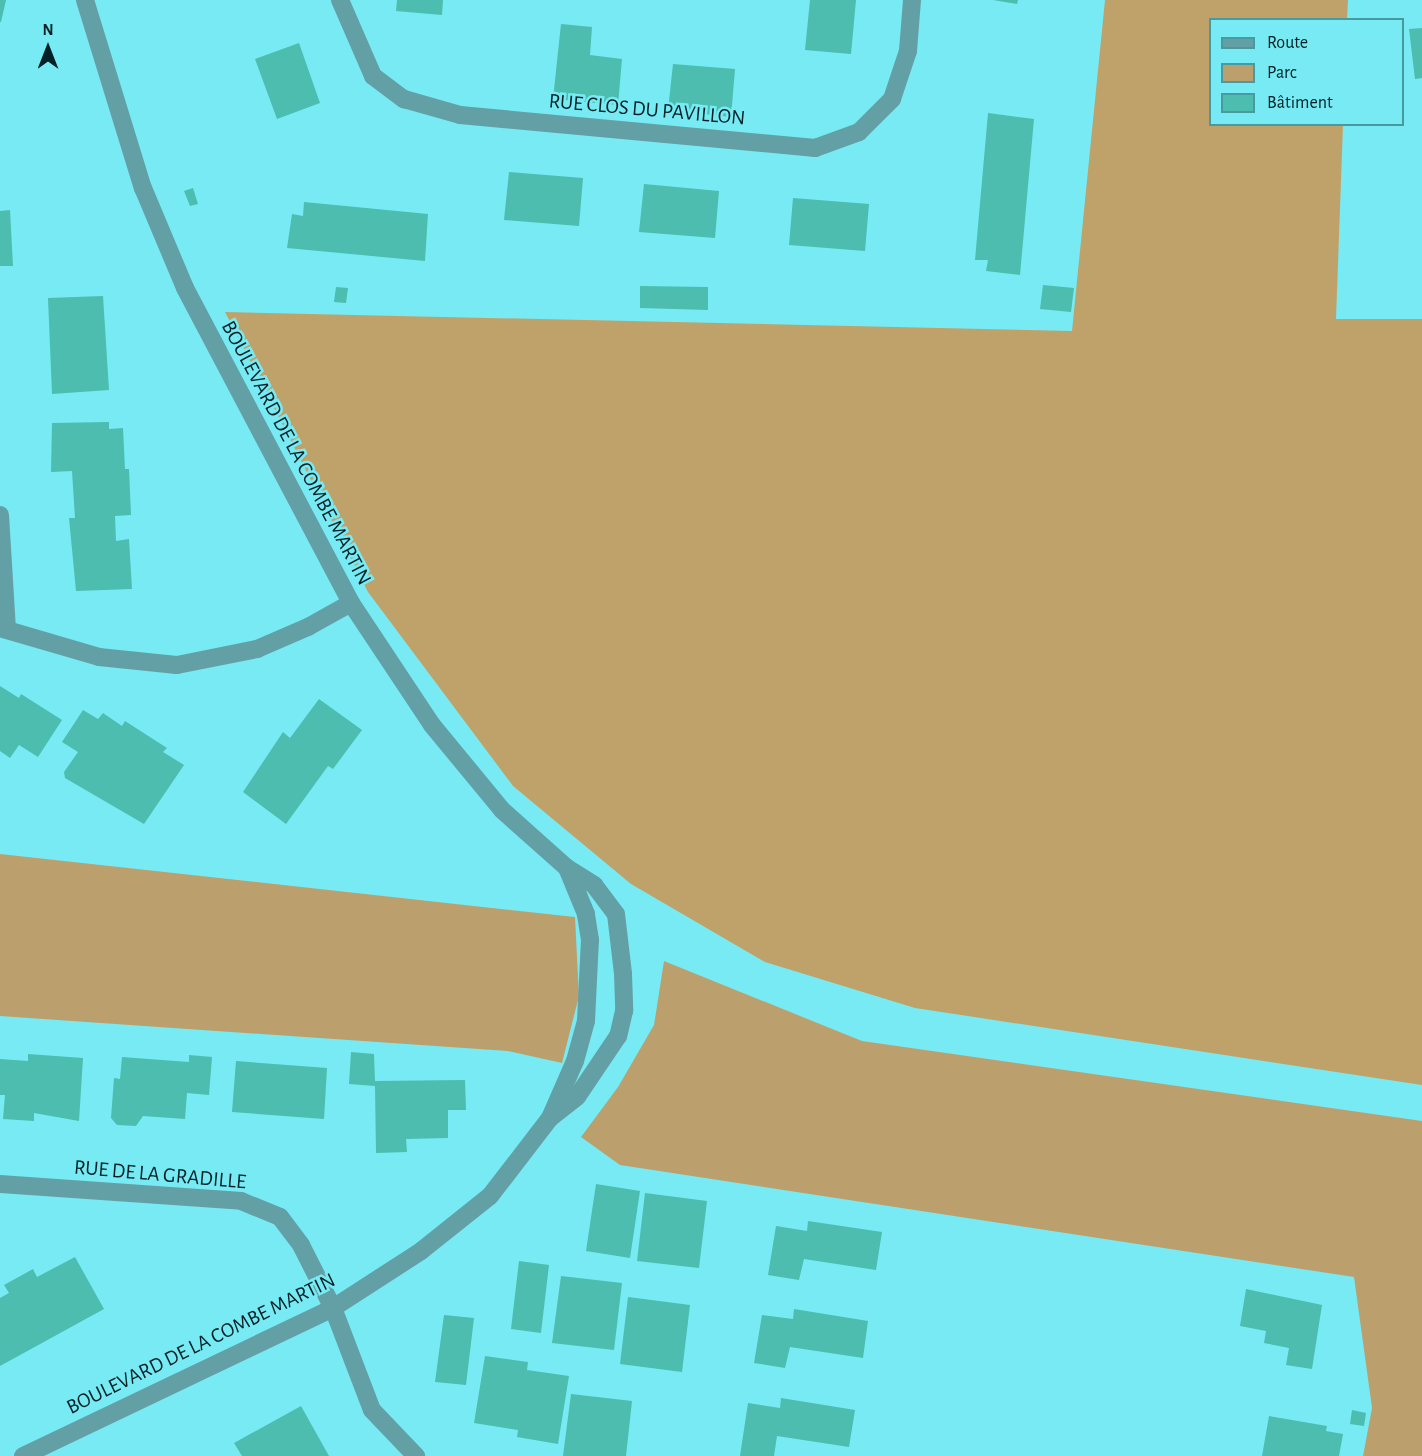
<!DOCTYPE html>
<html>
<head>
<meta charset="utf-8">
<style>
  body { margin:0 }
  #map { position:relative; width:1422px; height:1456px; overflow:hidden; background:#78eaf4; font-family:"Alegreya Sans",sans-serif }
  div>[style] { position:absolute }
  .green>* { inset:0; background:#bba06e }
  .forest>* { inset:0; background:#bfa269 }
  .building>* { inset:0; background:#4cbdae }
  .street>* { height:18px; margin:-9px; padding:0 9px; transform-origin:9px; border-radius:9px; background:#63a0a6 }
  span { translate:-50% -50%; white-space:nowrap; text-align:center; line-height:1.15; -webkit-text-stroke:5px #78eaf4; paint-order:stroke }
  .street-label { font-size:21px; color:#002125 }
  .legend { position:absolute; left:1209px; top:18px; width:195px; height:108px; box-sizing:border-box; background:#78eaf4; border:2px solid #489aa1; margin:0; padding:8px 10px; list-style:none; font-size:18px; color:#002125 }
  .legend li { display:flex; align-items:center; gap:12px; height:30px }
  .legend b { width:30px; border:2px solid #489aa1 }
  .north { position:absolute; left:18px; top:18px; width:60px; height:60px; -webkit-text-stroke:4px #78eaf4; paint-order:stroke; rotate:0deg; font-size:16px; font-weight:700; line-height:24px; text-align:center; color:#002125 }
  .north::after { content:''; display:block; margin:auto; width:21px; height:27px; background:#002125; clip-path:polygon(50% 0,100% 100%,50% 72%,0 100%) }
</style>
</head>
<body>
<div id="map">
  <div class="green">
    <i style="clip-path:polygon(0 854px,575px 917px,579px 996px,562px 1063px,508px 1051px,0 1016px)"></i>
    <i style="clip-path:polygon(664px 961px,862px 1041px,1422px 1121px,1422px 1456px,1363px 1456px,1372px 1408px,1354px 1277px,620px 1165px,581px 1137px,618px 1087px,654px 1025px)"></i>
  </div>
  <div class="forest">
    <i style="clip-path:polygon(1105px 0,1348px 0,1347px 19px,1210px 20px,1210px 124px,1343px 125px,1336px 319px,1422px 319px,1422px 1085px,915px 1008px,765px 962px,631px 884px,513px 786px,368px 592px,225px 312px,1072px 331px)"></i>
  </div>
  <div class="building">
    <i style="clip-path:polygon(0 0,6px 0,1px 22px,0 22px)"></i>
    <i style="clip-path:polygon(397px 0,443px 0,442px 15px,396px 11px)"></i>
    <i style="clip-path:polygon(810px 0,856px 0,851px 54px,805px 50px)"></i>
    <i style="clip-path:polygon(993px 0,1018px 0,1017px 4px)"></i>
    <i style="clip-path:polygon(561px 24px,592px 27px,590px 55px,622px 59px,618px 105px,553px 99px)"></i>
    <i style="clip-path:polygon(1422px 28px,1422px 78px,1415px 79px,1409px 29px)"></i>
    <i style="clip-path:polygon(299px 43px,320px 103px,277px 119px,255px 59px)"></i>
    <i style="clip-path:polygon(673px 64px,735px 69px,731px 117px,668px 110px)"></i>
    <i style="clip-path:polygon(988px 113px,1034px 119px,1020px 275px,986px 271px,988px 260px,975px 260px)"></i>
    <i style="clip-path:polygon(509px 172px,583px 178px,579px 226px,504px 220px)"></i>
    <i style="clip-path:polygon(644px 184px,719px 191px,715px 238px,639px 232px)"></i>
    <i style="clip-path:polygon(193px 188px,198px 204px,190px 206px,184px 191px)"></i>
    <i style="clip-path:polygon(793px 198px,869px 204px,865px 251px,789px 245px)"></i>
    <i style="clip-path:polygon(304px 202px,428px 214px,425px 261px,287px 248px,292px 214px,303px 216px)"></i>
    <i style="clip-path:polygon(10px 210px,13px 266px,0 266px,0 211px)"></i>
    <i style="clip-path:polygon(1043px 285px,1074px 288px,1071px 312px,1040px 309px)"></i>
    <i style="clip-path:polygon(640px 286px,708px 287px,708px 310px,640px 308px)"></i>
    <i style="clip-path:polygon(336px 287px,348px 288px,346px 303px,334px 302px)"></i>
    <i style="clip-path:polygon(103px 296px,109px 390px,52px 394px,48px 298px)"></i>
    <i style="clip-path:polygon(109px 422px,109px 429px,123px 428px,125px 469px,129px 469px,131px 515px,115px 516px,116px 541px,129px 539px,132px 589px,76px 591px,69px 518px,75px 518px,72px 471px,51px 472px,52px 423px)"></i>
    <i style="clip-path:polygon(0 686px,19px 698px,21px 694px,62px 720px,38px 757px,19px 745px,10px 758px,0 751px)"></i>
    <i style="clip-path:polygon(319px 699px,362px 730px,333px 769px,328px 766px,286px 824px,243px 792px,283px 732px,290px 738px)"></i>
    <i style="clip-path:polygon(83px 710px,98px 719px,103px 713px,122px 726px,125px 721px,167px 748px,163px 752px,184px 765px,144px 824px,65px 778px,64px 772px,78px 752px,62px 742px)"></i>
    <i style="clip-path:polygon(351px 1052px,374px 1054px,375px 1081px,465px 1080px,466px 1110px,448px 1110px,448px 1138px,406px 1139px,407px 1152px,376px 1153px,375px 1086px,349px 1084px)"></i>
    <i style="clip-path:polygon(28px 1054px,83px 1058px,79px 1121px,34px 1113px,34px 1121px,3px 1119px,5px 1095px,0 1095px,0 1059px,28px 1061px)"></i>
    <i style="clip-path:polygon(189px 1055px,212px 1057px,209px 1095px,187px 1093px,185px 1119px,143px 1116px,136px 1126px,117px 1125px,111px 1118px,114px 1078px,120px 1079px,122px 1057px,189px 1062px)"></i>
    <i style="clip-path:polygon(236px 1061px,327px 1068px,324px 1119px,232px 1112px)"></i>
    <i style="clip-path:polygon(596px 1184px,640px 1191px,630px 1258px,586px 1251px)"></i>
    <i style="clip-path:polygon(645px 1193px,707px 1201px,699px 1268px,637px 1261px)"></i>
    <i style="clip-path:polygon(808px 1221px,882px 1232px,876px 1270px,804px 1259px,799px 1280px,768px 1275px,776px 1226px,807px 1231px)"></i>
    <i style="clip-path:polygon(75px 1257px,104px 1309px,0 1366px,0 1298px,9px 1293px,4px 1285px,33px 1269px,37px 1277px)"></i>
    <i style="clip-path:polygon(519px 1261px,549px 1265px,541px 1333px,511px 1329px)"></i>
    <i style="clip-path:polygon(561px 1276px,622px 1283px,614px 1350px,552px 1343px)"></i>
    <i style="clip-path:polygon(1246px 1289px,1322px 1305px,1312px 1369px,1286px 1365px,1289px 1348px,1264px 1343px,1266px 1331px,1240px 1326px)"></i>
    <i style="clip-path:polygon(628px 1297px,690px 1305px,682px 1372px,620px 1364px)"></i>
    <i style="clip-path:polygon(794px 1309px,868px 1321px,863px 1358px,790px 1347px,785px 1368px,754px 1363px,762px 1315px,793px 1319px)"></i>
    <i style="clip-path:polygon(444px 1315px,474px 1318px,466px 1385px,435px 1382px)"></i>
    <i style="clip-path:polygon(485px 1356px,528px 1362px,527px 1370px,569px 1376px,558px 1444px,517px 1437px,518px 1430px,474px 1423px)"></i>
    <i style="clip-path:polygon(571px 1394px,632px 1401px,626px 1456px,563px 1456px)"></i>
    <i style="clip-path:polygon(781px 1398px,855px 1410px,849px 1447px,777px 1436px,774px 1456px,740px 1456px,748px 1403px,780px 1408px)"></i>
    <i style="clip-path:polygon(301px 1406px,329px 1456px,242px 1456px,234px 1443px)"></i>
    <i style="clip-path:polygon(1352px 1410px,1366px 1413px,1364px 1426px,1350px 1424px)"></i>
    <i style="clip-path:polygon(1269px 1416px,1327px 1426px,1326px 1431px,1343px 1434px,1339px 1456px,1262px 1456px)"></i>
  </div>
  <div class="street">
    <i style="left:85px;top:0;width:197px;rotate:72.9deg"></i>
    <i style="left:143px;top:188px;width:108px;rotate:67.2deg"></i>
    <i style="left:185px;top:288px;width:356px;rotate:62.2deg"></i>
    <i style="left:351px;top:603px;width:146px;rotate:56.4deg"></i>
    <i style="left:432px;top:725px;width:110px;rotate:50.5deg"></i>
    <i style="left:502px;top:810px;width:87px;rotate:41.7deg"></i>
    <i style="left:567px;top:868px;width:32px;rotate:32deg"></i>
    <i style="left:594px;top:885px;width:36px;rotate:53deg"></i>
    <i style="left:616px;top:914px;width:60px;rotate:83.3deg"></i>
    <i style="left:623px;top:974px;width:37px;rotate:88deg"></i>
    <i style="left:624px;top:1011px;width:26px;rotate:103deg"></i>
    <i style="left:618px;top:1036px;width:73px;rotate:123.9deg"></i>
    <i style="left:577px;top:1097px;width:34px;rotate:142deg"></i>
    <i style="left:340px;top:0;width:83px;rotate:66.5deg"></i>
    <i style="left:373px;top:76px;width:39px;rotate:37deg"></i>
    <i style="left:404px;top:99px;width:58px;rotate:15.9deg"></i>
    <i style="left:460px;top:115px;width:357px;rotate:5.3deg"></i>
    <i style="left:815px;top:148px;width:47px;rotate:-20deg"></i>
    <i style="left:859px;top:132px;width:47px;rotate:-45deg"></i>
    <i style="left:892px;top:99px;width:51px;rotate:-71.6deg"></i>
    <i style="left:908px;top:51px;width:51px;rotate:-85.5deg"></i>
    <i style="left:0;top:515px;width:114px;rotate:86.5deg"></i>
    <i style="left:0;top:628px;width:103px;rotate:16.3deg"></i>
    <i style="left:99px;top:657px;width:78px;rotate:5.9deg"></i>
    <i style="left:177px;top:665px;width:82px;rotate:-11.3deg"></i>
    <i style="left:257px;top:649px;width:56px;rotate:-23.3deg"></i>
    <i style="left:308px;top:627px;width:49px;rotate:-29.2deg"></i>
    <i style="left:0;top:1184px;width:242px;rotate:4deg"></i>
    <i style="left:241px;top:1201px;width:42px;rotate:22.3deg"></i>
    <i style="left:280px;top:1217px;width:35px;rotate:53deg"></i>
    <i style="left:301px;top:1245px;width:71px;rotate:63.1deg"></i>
    <i style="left:333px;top:1308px;width:109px;rotate:69.1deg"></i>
    <i style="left:372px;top:1410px;width:64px;rotate:46.3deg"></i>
    <i style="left:23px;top:1456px;width:344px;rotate:-25.5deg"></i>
    <i style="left:333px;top:1308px;width:105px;rotate:-32.9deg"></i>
    <i style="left:421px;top:1251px;width:88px;rotate:-38.6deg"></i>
    <i style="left:490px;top:1196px;width:98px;rotate:-52.4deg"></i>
    <i style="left:550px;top:1118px;width:62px;rotate:-66.3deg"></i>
    <i style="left:575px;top:1061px;width:41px;rotate:-74.6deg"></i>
    <i style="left:586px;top:1021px;width:81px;rotate:-87.2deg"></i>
    <i style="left:590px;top:940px;width:26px;rotate:-99deg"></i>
    <i style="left:586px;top:914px;width:50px;rotate:-112.4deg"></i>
  </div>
  <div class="street-label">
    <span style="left:647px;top:110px;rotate:5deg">RUE CLOS DU PAVILLON</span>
    <span style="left:296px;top:453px;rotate:62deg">BOULEVARD DE LA COMBE MARTIN</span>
    <span style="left:160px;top:1175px;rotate:5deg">RUE DE LA GRADILLE</span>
    <span style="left:201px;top:1344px;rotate:-26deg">BOULEVARD DE LA COMBE MARTIN</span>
  </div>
  <ul class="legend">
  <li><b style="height:8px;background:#63a0a6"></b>Route</li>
  <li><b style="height:16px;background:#bba06e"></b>Parc</li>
  <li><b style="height:16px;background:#4cbdae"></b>Bâtiment</li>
  </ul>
  <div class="north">N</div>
</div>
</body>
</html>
